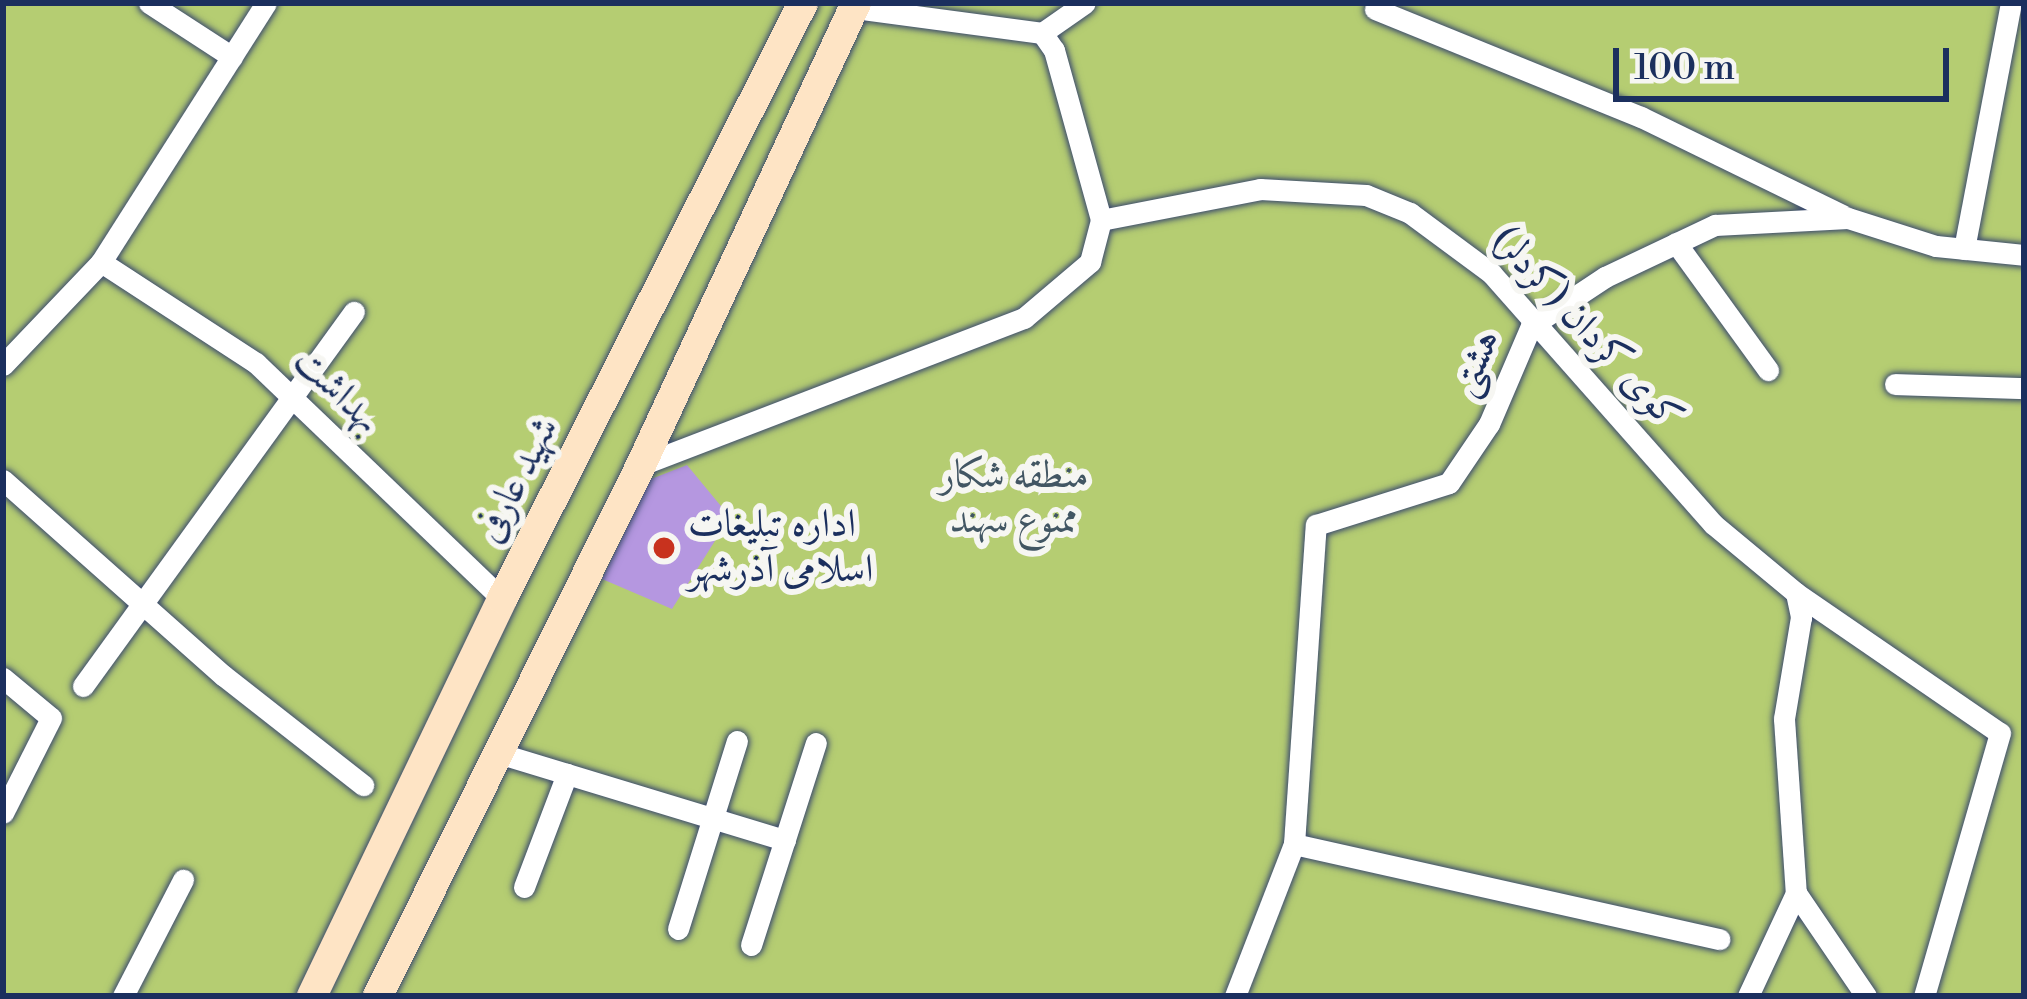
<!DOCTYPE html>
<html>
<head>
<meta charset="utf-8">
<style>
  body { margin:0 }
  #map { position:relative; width:2027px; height:999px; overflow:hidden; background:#efe5ca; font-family:"Libre Bodoni",Amiri,serif }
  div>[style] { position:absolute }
  .green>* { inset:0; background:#b5cd72 }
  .building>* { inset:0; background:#b597e0 }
  .roads { filter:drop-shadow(0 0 3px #3b4a6e) drop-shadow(0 0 3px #3b4a6e) }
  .street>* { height:21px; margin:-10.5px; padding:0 10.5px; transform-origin:10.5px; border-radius:10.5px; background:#fff }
  .secondary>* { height:30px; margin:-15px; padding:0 15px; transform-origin:15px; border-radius:15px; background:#fee4c5 }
  .dots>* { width:33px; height:33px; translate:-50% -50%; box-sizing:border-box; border:6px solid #f6f6f2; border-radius:50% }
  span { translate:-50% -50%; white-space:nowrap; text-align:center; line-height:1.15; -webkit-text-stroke:12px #f6f6f2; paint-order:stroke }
  .street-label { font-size:39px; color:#1b2f5e }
  .park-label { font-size:39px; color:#425663 }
  .poi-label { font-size:39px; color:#1b2f5e }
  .left { translate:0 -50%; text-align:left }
  .frame { position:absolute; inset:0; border:6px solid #1b2f5e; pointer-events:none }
  .scale { position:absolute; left:1613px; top:48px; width:336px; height:54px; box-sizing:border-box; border:6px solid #1b2f5e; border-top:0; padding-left:15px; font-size:36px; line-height:42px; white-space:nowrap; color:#1b2f5e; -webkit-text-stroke:9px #f6f6f2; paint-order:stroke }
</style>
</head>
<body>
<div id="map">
  <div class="green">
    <i style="clip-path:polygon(3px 3px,2024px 3px,2024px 996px,3px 996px)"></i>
  </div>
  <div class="building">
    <i style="clip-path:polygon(687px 465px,730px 517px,672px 609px,602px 579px,651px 479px)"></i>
  </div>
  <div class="roads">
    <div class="street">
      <i style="left:149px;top:3px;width:99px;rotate:33deg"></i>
      <i style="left:855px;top:8px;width:189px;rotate:7.6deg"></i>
      <i style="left:1042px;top:33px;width:21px;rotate:55deg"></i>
      <i style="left:1054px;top:50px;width:176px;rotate:74.5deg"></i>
      <i style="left:1101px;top:220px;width:162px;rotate:-11deg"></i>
      <i style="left:1260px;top:189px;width:106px;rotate:3.2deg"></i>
      <i style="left:1366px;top:195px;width:48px;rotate:22.2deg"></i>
      <i style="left:1410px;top:213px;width:101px;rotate:36.5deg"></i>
      <i style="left:1491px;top:273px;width:335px;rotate:48.5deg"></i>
      <i style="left:1713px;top:524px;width:108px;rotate:39.7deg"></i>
      <i style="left:1796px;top:593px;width:25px;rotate:78deg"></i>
      <i style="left:1801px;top:617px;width:103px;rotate:99.5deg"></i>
      <i style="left:1784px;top:719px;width:174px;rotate:86.1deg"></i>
      <i style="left:1796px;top:893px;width:125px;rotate:55.8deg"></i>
      <i style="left:1375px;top:9px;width:287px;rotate:22.1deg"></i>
      <i style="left:1641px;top:117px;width:224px;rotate:26deg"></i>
      <i style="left:1042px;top:33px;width:52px;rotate:-34.9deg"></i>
      <i style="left:1676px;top:243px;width:157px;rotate:54.1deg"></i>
      <i style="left:1964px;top:249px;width:250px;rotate:-79.2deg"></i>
      <i style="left:101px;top:262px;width:185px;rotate:33.1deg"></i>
      <i style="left:256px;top:363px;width:341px;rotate:43.8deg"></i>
      <i style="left:3px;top:365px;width:142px;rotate:-46.4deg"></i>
      <i style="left:101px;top:262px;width:307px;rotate:-57.5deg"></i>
      <i style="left:1895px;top:384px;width:129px;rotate:1.8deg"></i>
      <i style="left:641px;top:465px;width:410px;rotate:-21deg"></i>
      <i style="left:1024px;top:318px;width:87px;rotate:-40.3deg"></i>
      <i style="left:1090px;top:262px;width:43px;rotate:-75.3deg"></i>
      <i style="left:3px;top:480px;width:295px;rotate:41.6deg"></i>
      <i style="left:224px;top:676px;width:177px;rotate:38.1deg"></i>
      <i style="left:1796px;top:593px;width:247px;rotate:34.5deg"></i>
      <i style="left:2000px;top:733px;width:274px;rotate:106.1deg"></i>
      <i style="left:3px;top:678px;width:62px;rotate:39.8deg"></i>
      <i style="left:51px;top:718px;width:106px;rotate:116.8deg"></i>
      <i style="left:83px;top:686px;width:462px;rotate:-54.1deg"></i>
      <i style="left:498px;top:753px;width:300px;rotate:16.9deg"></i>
      <i style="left:1294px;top:844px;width:436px;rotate:12.6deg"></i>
      <i style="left:524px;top:887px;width:121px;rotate:-69.2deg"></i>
      <i style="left:678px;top:929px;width:197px;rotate:-72.6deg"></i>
      <i style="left:751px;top:945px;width:212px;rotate:-72.2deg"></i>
      <i style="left:123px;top:996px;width:131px;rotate:-62.7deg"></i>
      <i style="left:1235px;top:996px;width:163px;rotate:-68.8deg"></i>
      <i style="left:1294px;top:844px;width:320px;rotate:-86.1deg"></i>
      <i style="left:1316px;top:525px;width:139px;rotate:-17.5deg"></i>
      <i style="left:1449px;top:483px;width:71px;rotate:-55.9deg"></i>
      <i style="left:1489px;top:424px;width:107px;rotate:-66.8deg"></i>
      <i style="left:1531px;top:326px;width:89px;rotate:-33.5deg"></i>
      <i style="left:1605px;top:277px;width:122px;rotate:-25.3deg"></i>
      <i style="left:1715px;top:225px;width:133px;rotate:-3deg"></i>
      <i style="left:1848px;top:218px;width:92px;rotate:17.7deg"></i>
      <i style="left:1936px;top:246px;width:88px;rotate:5.8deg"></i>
      <i style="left:1748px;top:996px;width:114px;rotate:-65deg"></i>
    </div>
    <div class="secondary">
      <i style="left:312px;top:996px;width:440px;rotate:-64.4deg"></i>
      <i style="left:502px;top:599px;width:668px;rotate:-63.2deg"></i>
      <i style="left:378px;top:996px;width:593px;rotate:-63.65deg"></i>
      <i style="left:641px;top:465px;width:510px;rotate:-65.04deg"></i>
    </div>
  </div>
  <div class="dots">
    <i style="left:664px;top:548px;background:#c8321e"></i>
  </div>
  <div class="street-label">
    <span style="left:1586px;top:329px;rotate:47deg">کوی کردان (کردلر)</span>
    <span style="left:1476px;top:363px;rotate:-66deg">هشتی</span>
    <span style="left:337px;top:391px;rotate:44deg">بهداشت</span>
    <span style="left:518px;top:480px;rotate:-63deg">شهید عارفی</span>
  </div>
  <div class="park-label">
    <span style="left:1014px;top:499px">منطقه شکار<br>ممنوع سهند</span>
  </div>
  <div class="poi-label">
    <span class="left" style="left:688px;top:548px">اداره تبلیغات<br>اسلامی آذرشهر</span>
  </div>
  <div class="frame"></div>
  <div class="scale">100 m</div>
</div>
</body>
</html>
